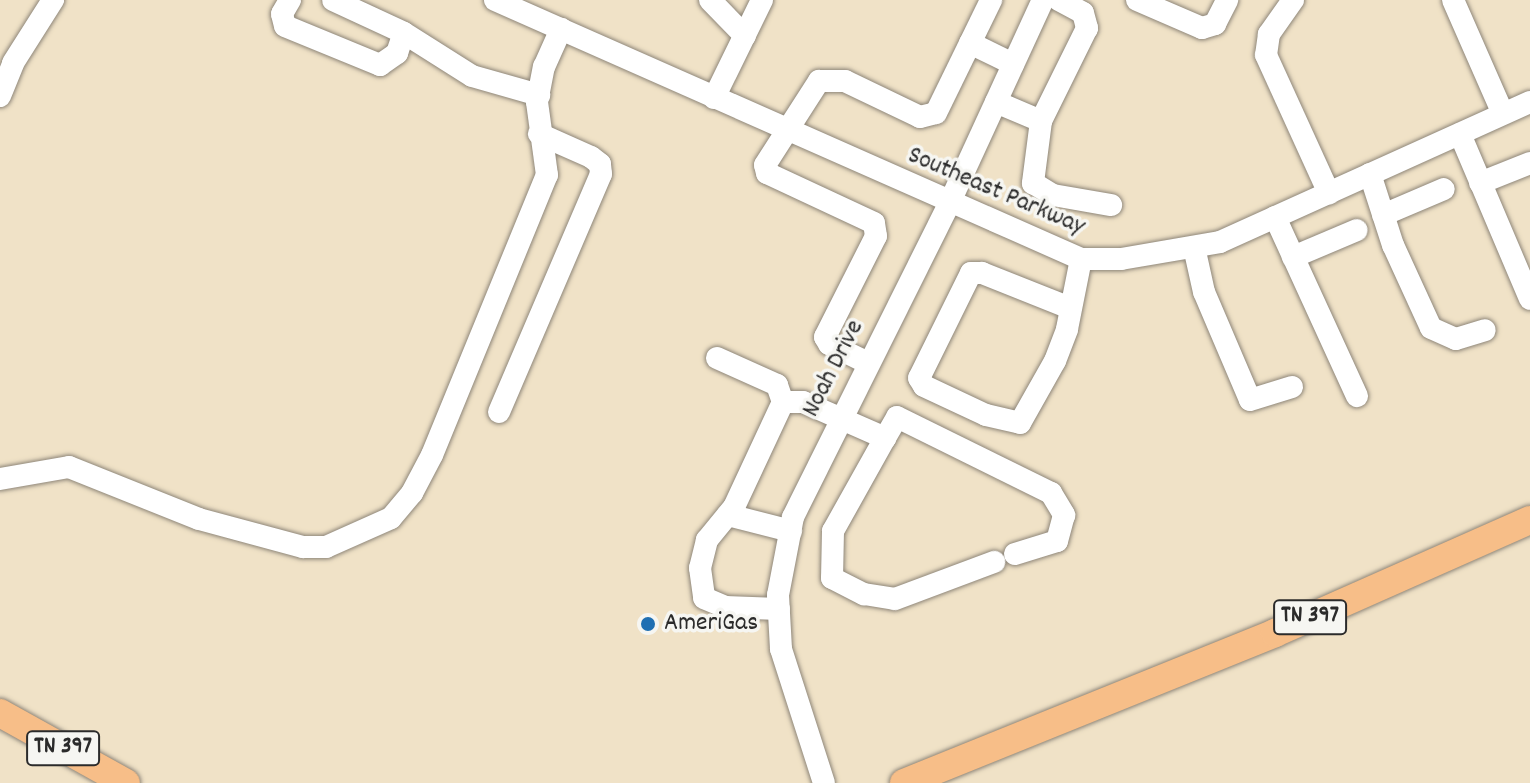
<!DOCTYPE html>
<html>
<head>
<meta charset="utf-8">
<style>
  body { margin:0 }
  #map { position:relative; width:1530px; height:783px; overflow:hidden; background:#f0e2c7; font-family:Dekko,sans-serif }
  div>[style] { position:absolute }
  .roads { filter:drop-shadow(0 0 2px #8e8679) drop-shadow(0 0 2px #8e8679) }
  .minor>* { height:22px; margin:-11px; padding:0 11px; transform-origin:11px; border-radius:11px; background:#fff }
  .major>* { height:28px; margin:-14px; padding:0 14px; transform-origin:14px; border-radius:14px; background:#f7be88 }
  .dots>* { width:22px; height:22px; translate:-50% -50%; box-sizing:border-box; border:4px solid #f6f6f2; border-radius:50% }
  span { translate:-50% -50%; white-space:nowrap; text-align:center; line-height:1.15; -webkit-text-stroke:7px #f6f6f2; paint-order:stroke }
  .shield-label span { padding:2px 6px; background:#f6f6f2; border:2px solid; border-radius:6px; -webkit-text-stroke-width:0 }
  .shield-label { font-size:24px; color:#2b2b2b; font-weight:700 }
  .street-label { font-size:26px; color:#2b2b2b }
  .poi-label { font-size:26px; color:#2b2b2b }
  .left { translate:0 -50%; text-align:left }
</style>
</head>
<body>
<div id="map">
  <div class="roads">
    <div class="minor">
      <i style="left:290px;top:0;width:16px;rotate:120deg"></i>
      <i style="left:282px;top:14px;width:12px;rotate:76deg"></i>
      <i style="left:285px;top:26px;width:103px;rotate:22.3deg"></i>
      <i style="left:380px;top:65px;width:21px;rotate:-35deg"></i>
      <i style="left:397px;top:53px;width:21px;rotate:-71deg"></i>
      <i style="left:333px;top:0;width:78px;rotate:24.9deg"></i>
      <i style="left:404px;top:33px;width:80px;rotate:32.3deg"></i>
      <i style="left:472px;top:76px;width:70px;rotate:15.8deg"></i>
      <i style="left:495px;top:0;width:641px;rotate:23.84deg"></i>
      <i style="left:1081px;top:259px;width:40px"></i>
      <i style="left:1121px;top:259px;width:100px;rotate:-9.7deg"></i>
      <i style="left:1220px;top:242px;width:340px;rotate:-24.3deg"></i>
      <i style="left:710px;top:0;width:50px;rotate:45.8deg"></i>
      <i style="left:1059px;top:0;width:27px;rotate:28deg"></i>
      <i style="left:1083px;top:13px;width:16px;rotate:75deg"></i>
      <i style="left:1087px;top:28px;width:104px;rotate:116.3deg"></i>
      <i style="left:1041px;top:121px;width:63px;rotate:97.4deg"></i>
      <i style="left:1033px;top:183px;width:23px;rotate:31deg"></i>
      <i style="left:1053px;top:195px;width:59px;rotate:9.8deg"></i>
      <i style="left:1137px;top:0;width:71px;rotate:23.3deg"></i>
      <i style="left:1202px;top:28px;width:14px;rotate:-17deg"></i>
      <i style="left:1215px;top:24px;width:27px;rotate:-63deg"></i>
      <i style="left:1293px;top:0;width:42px;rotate:125.2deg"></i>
      <i style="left:1269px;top:34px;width:21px;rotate:98deg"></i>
      <i style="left:1266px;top:55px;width:152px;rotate:65.5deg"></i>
      <i style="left:1453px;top:0;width:124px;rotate:66.3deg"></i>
      <i style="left:970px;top:43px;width:48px;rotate:26deg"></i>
      <i style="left:0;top:96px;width:35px;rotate:-68deg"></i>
      <i style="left:13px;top:63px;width:75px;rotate:-57.6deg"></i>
      <i style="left:714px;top:98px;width:109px;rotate:-63.9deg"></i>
      <i style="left:996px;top:102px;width:49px;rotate:22.9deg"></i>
      <i style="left:1460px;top:134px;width:179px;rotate:67deg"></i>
      <i style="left:1370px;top:174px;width:75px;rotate:72.1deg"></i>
      <i style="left:1393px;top:245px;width:91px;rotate:65.4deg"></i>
      <i style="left:1431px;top:328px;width:27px;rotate:24deg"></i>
      <i style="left:1456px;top:339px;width:30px;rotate:-17deg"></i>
      <i style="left:1480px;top:183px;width:54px;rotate:-21.8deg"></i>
      <i style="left:1383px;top:215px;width:66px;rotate:-23.1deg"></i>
      <i style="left:1275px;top:217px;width:197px;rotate:65.4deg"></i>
      <i style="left:1194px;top:247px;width:46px;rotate:77.5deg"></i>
      <i style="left:1204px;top:292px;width:117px;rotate:66.9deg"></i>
      <i style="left:1250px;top:400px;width:44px;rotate:-17.2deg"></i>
      <i style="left:1293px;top:257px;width:69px;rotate:-22.9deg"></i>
      <i style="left:1070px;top:308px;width:95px;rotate:-158.3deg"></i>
      <i style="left:982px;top:273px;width:11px;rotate:180deg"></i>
      <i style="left:971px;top:273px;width:117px;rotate:116.3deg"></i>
      <i style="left:919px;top:378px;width:9px;rotate:58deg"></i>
      <i style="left:924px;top:386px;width:68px;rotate:25.1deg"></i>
      <i style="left:986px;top:415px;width:35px;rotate:13deg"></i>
      <i style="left:1020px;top:423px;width:71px;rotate:-60.6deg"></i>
      <i style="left:1055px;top:361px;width:34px;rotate:-69deg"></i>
      <i style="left:1067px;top:329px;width:71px;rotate:-78.7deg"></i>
      <i style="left:717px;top:358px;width:66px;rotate:24.2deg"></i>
      <i style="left:777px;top:385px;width:18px;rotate:71deg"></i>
      <i style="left:783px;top:402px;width:116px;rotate:115deg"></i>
      <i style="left:734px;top:507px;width:43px;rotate:129.3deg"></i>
      <i style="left:707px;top:540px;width:29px;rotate:104deg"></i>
      <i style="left:700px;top:568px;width:30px;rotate:82deg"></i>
      <i style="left:704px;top:598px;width:23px;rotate:23deg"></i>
      <i style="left:725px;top:607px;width:54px;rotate:2.1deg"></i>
      <i style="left:868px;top:363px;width:43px;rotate:-154deg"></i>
      <i style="left:829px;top:344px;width:8px;rotate:-120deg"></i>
      <i style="left:825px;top:337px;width:113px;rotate:-63.2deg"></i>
      <i style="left:876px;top:236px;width:13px;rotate:-99deg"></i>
      <i style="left:874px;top:223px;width:118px;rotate:-155deg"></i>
      <i style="left:767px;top:173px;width:8px;rotate:-104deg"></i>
      <i style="left:765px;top:165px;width:100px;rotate:-57.3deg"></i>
      <i style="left:819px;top:81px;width:26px"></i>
      <i style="left:845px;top:81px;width:83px;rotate:25.6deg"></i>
      <i style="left:920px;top:117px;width:16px;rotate:-14deg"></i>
      <i style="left:936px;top:113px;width:126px;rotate:-64deg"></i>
      <i style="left:783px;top:402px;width:20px"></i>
      <i style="left:803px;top:402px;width:90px;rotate:23.7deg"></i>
      <i style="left:885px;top:438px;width:107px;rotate:119.2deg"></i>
      <i style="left:833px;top:531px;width:47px;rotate:91.2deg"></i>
      <i style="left:832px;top:578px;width:36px;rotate:27deg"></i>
      <i style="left:864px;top:594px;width:31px;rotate:9deg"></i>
      <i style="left:895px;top:599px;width:106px;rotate:-20.5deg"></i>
      <i style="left:499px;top:412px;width:259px;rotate:-66.8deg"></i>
      <i style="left:601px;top:174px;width:10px;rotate:-96deg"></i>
      <i style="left:600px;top:164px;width:11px;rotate:-142deg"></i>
      <i style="left:591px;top:157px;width:57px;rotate:-156.1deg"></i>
      <i style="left:885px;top:438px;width:24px;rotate:-60deg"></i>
      <i style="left:897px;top:417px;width:172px;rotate:26.3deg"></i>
      <i style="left:1051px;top:493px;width:26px;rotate:59deg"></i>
      <i style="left:1064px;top:515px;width:27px;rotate:105deg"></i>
      <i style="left:1057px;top:541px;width:44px;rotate:162.8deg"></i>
      <i style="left:0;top:479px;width:70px;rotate:-9.9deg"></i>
      <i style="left:69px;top:467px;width:140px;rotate:21.8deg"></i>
      <i style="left:199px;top:519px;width:108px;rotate:15.1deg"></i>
      <i style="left:303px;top:547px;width:23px"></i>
      <i style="left:326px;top:547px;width:71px;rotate:-24deg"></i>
      <i style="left:391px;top:518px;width:33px;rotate:-50deg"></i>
      <i style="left:412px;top:493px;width:43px;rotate:-62.2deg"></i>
      <i style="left:432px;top:455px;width:303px;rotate:-67.7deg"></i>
      <i style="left:547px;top:175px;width:74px;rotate:-97.8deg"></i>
      <i style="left:537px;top:102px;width:36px;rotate:-79deg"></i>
      <i style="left:544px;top:67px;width:42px;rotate:-65.9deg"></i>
      <i style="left:728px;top:515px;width:65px;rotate:14.3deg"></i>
      <i style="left:824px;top:783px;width:141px;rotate:-107.8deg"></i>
      <i style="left:781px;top:649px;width:54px;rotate:-93.2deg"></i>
      <i style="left:778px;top:595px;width:79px;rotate:-79.1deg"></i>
      <i style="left:793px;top:517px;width:350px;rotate:-63.5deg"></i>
      <i style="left:949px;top:204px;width:225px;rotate:-65.3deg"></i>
    </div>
    <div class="major">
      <i style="left:0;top:713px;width:144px;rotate:29.1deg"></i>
      <i style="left:904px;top:783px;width:400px;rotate:-22deg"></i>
      <i style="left:1275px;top:633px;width:279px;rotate:-23.9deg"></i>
    </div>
  </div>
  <div class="dots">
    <i style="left:648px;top:624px;background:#1f6fb2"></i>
  </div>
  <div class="shield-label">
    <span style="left:1310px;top:617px">TN 397</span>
    <span style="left:63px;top:748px">TN 397</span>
  </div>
  <div class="street-label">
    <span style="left:996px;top:192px;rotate:23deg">Southeast Parkway</span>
    <span style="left:834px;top:369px;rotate:-63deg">Noah Drive</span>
  </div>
  <div class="poi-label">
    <span class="left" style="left:664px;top:624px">AmeriGas</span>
  </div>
</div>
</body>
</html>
